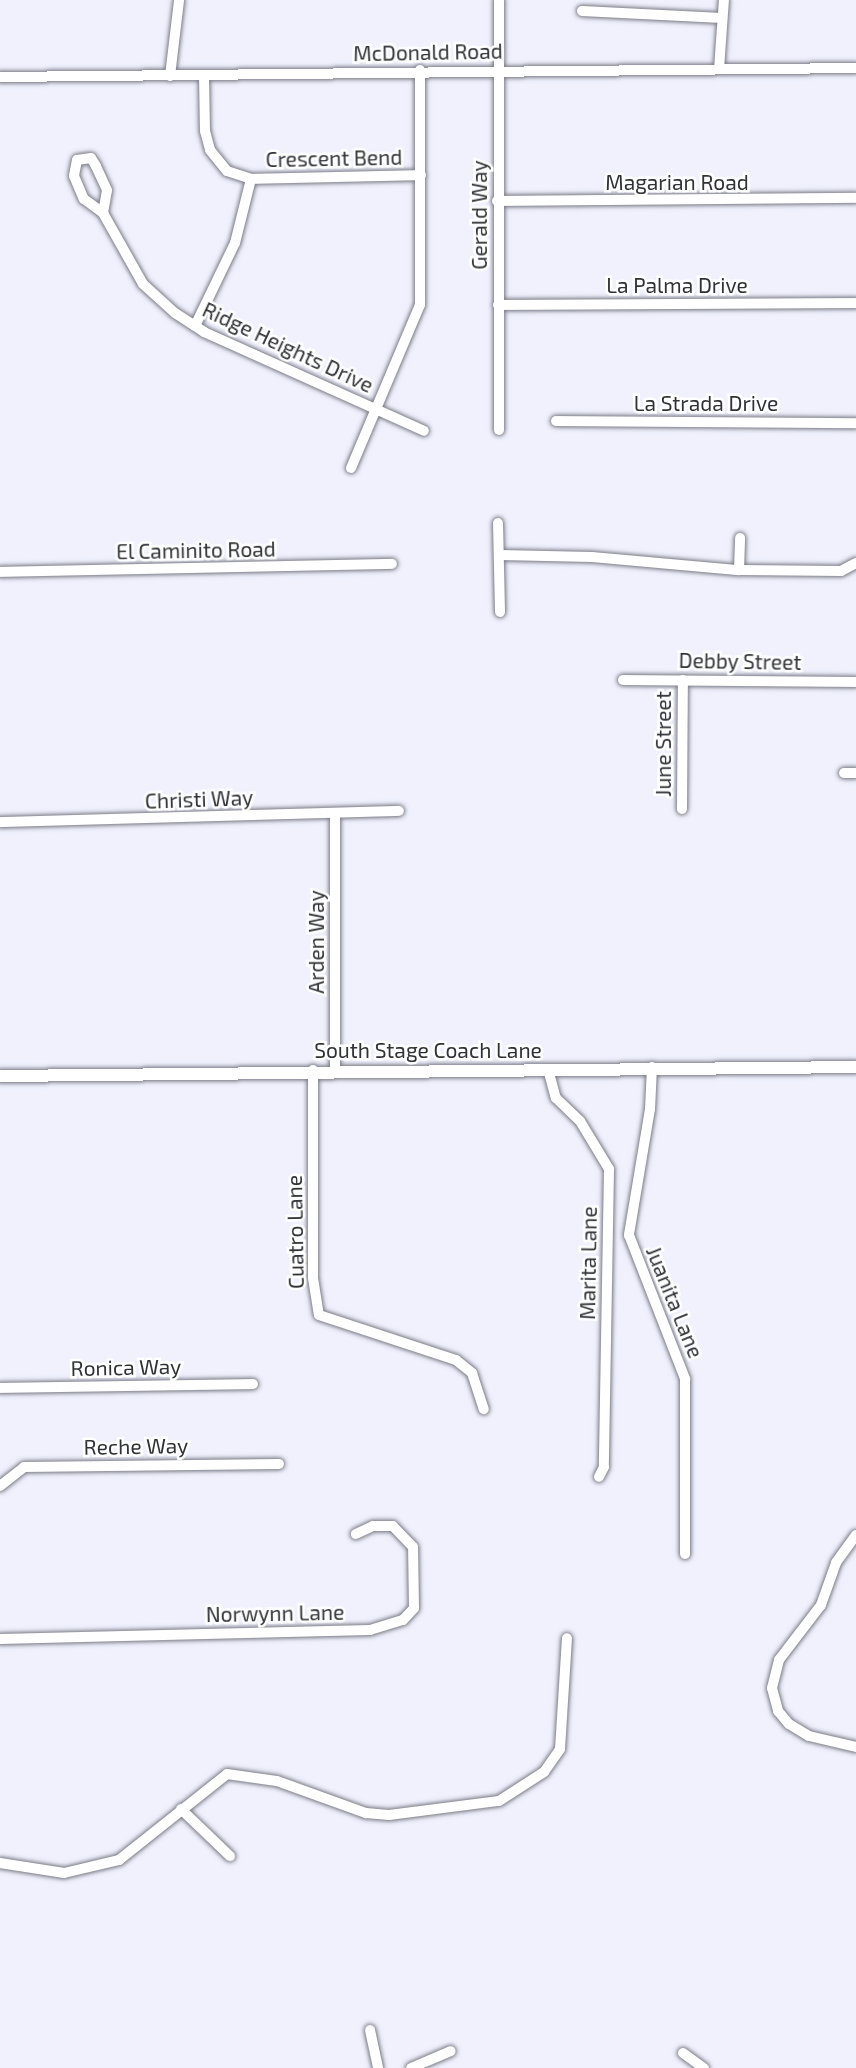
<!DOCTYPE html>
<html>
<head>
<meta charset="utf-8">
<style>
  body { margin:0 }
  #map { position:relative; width:856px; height:2068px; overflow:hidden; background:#f0f1fd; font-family:"Exo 2",sans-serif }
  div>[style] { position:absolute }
  .roads { filter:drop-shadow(0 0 2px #7b7c87) drop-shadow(0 0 2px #7b7c87) }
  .minor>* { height:10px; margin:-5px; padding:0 5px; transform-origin:5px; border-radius:5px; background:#fff }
  .major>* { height:12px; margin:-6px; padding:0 6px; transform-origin:6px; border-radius:6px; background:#fff }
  span { translate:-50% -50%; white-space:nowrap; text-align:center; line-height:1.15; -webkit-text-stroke:5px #fff; paint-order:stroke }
  .street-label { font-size:21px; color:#313237 }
</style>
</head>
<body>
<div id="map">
  <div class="roads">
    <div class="minor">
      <i style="left:499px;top:0;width:430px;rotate:90deg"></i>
      <i style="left:582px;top:11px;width:140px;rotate:2.9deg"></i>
      <i style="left:719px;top:69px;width:69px;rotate:-85.9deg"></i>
      <i style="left:204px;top:75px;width:56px;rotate:89deg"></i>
      <i style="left:205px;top:131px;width:20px;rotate:75deg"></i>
      <i style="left:210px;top:150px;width:27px;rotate:51deg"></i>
      <i style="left:227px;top:171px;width:25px;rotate:18deg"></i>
      <i style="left:251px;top:179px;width:170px;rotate:-1.3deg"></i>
      <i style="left:170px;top:76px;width:77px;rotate:-83.2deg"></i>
      <i style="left:0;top:77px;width:856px;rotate:-0.6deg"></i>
      <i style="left:497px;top:201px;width:359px;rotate:-0.5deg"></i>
      <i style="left:103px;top:213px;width:23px;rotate:-80deg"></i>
      <i style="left:107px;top:190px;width:26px;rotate:-115deg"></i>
      <i style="left:96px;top:166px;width:9px;rotate:-122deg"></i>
      <i style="left:91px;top:158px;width:14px;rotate:172deg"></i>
      <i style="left:77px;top:160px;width:16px;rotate:101deg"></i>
      <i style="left:74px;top:176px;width:25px;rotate:67deg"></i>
      <i style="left:84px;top:199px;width:24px;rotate:36deg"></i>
      <i style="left:103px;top:213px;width:81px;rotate:60.6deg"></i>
      <i style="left:143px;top:284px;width:43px;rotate:42.2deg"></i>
      <i style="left:175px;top:313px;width:35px;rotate:33deg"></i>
      <i style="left:204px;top:332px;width:241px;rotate:24.2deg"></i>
      <i style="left:498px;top:305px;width:358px;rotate:-0.3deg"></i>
      <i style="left:195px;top:326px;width:92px;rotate:-64.3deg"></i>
      <i style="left:235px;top:243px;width:66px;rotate:-76deg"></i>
      <i style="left:556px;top:421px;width:300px;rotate:0.4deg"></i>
      <i style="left:351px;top:468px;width:177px;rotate:-67.1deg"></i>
      <i style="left:420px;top:305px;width:235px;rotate:-90deg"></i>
      <i style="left:498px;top:523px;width:89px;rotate:88.7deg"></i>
      <i style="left:500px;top:555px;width:92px;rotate:1.2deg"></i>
      <i style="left:592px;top:557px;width:148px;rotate:5.1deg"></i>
      <i style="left:739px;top:570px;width:102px;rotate:0.6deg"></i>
      <i style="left:841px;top:571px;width:17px;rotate:-28deg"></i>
      <i style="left:739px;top:570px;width:32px;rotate:-88deg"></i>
      <i style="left:0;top:572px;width:392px;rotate:-1.2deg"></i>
      <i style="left:623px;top:680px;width:233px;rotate:0.5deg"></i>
      <i style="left:844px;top:773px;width:12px"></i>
      <i style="left:682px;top:809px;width:129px;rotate:-89.6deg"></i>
      <i style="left:335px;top:814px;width:256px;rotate:90deg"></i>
      <i style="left:0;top:822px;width:399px;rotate:-1.6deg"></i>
      <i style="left:652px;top:1067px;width:42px;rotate:92.7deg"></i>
      <i style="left:650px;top:1109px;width:128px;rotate:99.5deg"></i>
      <i style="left:629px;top:1235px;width:155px;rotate:68.7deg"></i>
      <i style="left:685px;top:1379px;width:175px;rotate:90deg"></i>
      <i style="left:548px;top:1069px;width:30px;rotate:75deg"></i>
      <i style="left:556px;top:1098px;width:33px;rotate:44deg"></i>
      <i style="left:580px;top:1121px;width:56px;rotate:58.9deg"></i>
      <i style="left:609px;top:1169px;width:298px;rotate:91deg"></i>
      <i style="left:604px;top:1467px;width:11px;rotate:117deg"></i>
      <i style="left:313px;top:1070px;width:208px;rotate:90deg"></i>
      <i style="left:313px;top:1278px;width:37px;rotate:81deg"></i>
      <i style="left:319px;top:1315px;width:144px;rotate:18.2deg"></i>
      <i style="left:456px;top:1360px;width:21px;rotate:39deg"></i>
      <i style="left:472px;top:1373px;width:38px;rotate:72deg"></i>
      <i style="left:0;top:1388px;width:253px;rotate:-0.9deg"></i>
      <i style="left:0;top:1486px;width:31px;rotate:-38deg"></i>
      <i style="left:24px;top:1467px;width:255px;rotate:-0.7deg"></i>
      <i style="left:856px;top:1535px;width:34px;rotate:126deg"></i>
      <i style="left:836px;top:1563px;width:45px;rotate:109.7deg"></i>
      <i style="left:821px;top:1605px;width:69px;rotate:127.4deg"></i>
      <i style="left:779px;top:1660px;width:29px;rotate:104deg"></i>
      <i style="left:772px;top:1688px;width:24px;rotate:75deg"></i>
      <i style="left:778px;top:1711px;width:17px;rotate:50deg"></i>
      <i style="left:789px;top:1724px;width:23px;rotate:31deg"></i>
      <i style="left:809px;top:1736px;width:48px;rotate:13.2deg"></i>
      <i style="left:0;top:1639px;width:370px;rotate:-1.4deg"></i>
      <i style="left:370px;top:1630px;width:34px;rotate:-17deg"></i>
      <i style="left:403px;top:1620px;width:16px;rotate:-47deg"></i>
      <i style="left:414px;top:1608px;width:61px;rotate:-90.9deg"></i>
      <i style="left:413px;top:1547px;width:29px;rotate:-134deg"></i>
      <i style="left:393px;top:1526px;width:20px;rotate:180deg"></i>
      <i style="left:373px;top:1526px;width:19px;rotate:155deg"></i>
      <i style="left:181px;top:1809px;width:68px;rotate:43.8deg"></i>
      <i style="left:0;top:1863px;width:65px;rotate:8.9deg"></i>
      <i style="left:64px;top:1873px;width:57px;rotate:-13.3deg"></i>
      <i style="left:119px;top:1860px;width:138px;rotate:-38.5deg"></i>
      <i style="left:227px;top:1774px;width:50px;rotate:8deg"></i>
      <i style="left:277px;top:1781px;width:95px;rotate:19.8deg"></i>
      <i style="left:366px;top:1813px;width:23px;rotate:5deg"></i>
      <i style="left:389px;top:1815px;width:111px;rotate:-7.3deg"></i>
      <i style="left:499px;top:1801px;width:54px;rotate:-32.8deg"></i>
      <i style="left:544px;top:1772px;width:28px;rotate:-55deg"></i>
      <i style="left:560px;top:1749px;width:111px;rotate:-86.4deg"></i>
      <i style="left:370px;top:2030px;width:39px;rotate:78deg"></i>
      <i style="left:683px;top:2053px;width:26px;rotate:36deg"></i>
      <i style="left:411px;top:2068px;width:43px;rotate:-23deg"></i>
    </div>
    <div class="major">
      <i style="left:0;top:1076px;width:856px;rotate:-0.6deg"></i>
    </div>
  </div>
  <div class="street-label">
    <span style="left:428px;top:52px;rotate:-1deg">McDonald Road</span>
    <span style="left:334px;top:158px;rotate:-1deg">Crescent Bend</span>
    <span style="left:677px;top:182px">Magarian Road</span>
    <span style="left:479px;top:215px;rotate:-90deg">Gerald Way</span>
    <span style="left:677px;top:285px">La Palma Drive</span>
    <span style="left:288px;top:347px;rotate:25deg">Ridge Heights Drive</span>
    <span style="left:706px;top:403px">La Strada Drive</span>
    <span style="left:196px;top:550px;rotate:-1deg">El Caminito Road</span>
    <span style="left:740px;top:661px;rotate:1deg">Debby Street</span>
    <span style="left:663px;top:744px;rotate:-90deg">June Street</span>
    <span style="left:199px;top:799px;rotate:-2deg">Christi Way</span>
    <span style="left:316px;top:942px;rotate:-90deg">Arden Way</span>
    <span style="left:428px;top:1050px">South Stage Coach Lane</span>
    <span style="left:295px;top:1232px;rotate:-91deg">Cuatro Lane</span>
    <span style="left:588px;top:1263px;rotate:-89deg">Marita Lane</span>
    <span style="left:675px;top:1302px;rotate:68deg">Juanita Lane</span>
    <span style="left:126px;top:1367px;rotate:-1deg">Ronica Way</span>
    <span style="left:136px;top:1446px;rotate:-1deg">Reche Way</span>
    <span style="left:275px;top:1613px;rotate:-1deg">Norwynn Lane</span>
  </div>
</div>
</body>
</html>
